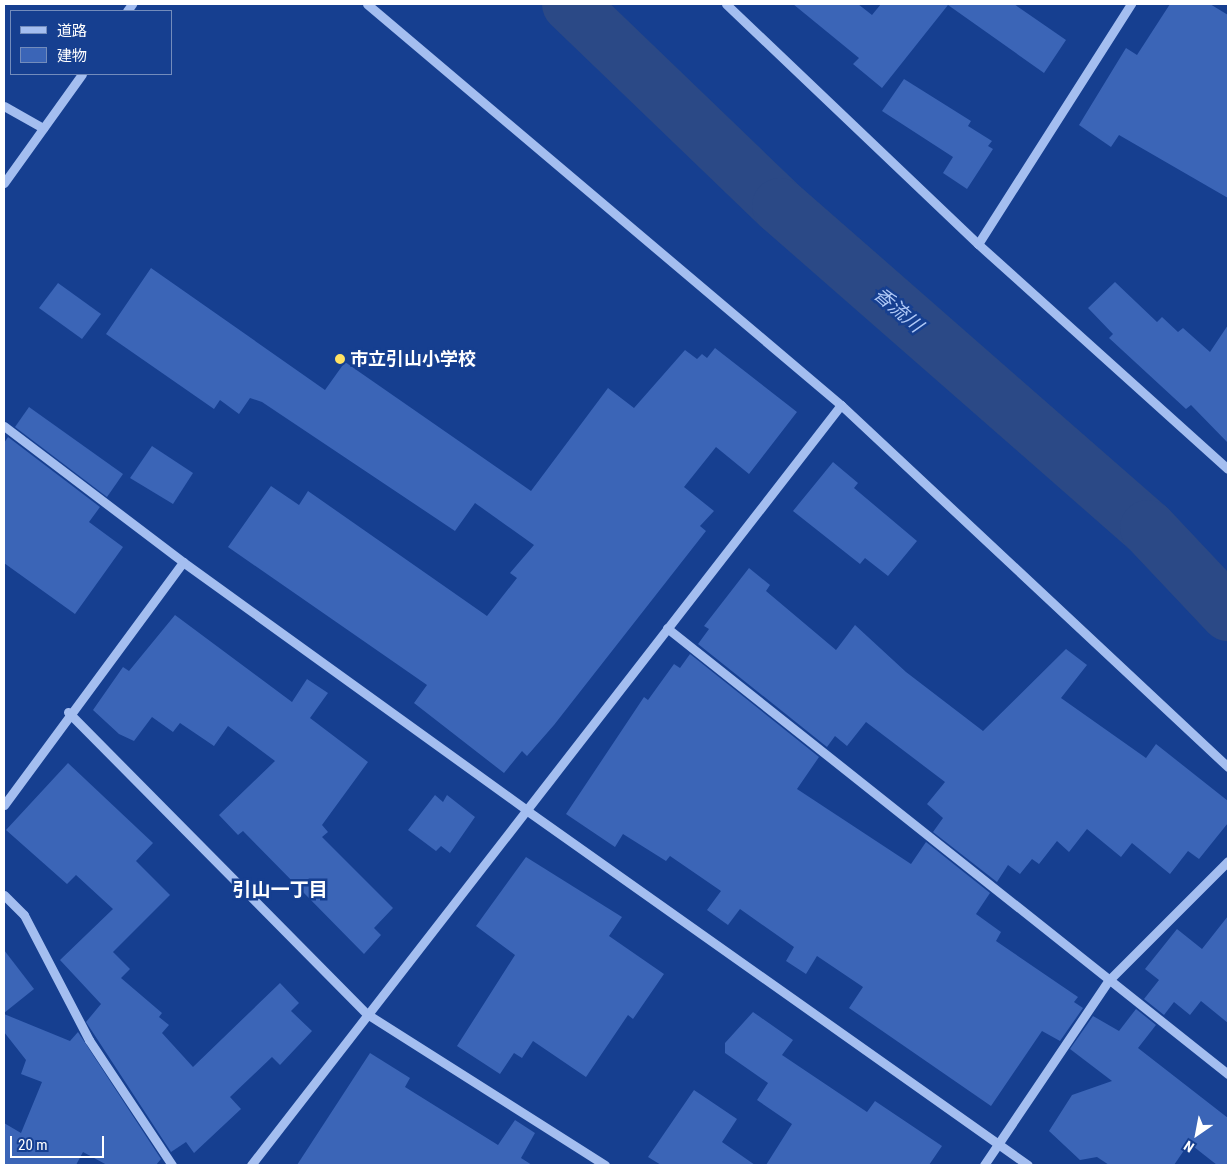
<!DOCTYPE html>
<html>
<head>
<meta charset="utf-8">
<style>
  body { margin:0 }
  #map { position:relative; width:1232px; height:1169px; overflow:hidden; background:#163f90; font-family:"Roboto Condensed","Noto Sans JP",sans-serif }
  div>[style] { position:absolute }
  .river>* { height:56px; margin:-28px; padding:0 28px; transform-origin:28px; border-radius:28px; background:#2b4986 }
  .building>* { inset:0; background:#3b65b7 }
  .minor>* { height:9px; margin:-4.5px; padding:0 4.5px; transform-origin:4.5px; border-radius:4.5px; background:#a4bef0 }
  .dots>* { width:14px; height:14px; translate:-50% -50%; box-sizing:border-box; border:2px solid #163f90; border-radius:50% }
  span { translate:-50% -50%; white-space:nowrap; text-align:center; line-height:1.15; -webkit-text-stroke:5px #163f90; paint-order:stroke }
  .poi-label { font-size:18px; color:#fff; font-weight:700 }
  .left { translate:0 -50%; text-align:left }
  .water-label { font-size:19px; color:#b0c9f7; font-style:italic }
  .neighbourhood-label { font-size:19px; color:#fff; font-weight:700 }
  .frame { position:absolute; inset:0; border:5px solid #fff; pointer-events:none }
  .legend { position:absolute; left:10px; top:10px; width:162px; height:65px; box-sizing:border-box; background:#163f90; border:1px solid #738cbc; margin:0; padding:6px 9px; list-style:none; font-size:15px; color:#fff }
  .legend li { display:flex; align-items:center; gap:10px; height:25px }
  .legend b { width:25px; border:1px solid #738cbc }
  .north { position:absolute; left:1172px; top:1109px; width:50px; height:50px; -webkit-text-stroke:4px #163f90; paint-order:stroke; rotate:213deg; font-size:14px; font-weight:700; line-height:20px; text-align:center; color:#fff }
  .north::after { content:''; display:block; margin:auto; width:18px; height:22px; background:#fff; clip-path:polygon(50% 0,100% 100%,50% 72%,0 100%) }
  .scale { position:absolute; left:10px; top:1136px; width:94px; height:22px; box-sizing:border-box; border:2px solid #fff; border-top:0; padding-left:6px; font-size:15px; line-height:18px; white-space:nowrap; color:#fff; -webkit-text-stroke:4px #163f90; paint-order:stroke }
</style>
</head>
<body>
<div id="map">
  <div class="river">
    <i style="left:570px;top:4px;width:291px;rotate:43.9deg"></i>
    <i style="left:780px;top:206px;width:489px;rotate:41.2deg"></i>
    <i style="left:1148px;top:528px;width:117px;rotate:46.7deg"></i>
  </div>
  <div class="building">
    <i style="clip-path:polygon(793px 4px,858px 4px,872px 15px,881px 4px,1014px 4px,1066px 40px,1044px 73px,948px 5px,882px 88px,853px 64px,859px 58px)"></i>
    <i style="clip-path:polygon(1170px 4px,1210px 4px,1228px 15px,1228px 198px,1119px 135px,1111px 147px,1079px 125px,1126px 48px,1137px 55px)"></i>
    <i style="clip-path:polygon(904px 79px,971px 121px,968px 126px,992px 141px,988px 146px,993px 149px,967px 189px,943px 173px,953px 157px,882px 111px)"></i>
    <i style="clip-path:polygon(151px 268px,325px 390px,345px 362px,531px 491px,608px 388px,634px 408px,685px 350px,697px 359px,702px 354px,707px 358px,715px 348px,797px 412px,749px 474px,716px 447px,684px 487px,714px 511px,700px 526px,706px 531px,554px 725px,527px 756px,522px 751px,504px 773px,414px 703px,427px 685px,228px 547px,271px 486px,299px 505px,308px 491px,487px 616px,517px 578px,510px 573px,534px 545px,475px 503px,455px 531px,262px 402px,250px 398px,239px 414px,220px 400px,214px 409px,106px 334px)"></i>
    <i style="clip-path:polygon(1115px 282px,1157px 322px,1162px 317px,1178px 332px,1183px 328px,1210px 352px,1228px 325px,1228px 443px,1191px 405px,1186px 409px,1109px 338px,1113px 334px,1088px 308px)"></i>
    <i style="clip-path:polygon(58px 283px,101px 314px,82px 339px,39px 308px)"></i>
    <i style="clip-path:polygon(29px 407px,123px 474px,107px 497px,15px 427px)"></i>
    <i style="clip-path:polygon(8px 437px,100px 507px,89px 522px,123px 547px,75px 614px,4px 563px,4px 443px)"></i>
    <i style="clip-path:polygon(152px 446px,193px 473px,173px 504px,130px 478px)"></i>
    <i style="clip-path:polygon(833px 462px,858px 483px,854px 488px,917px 541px,888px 576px,865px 558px,860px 564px,793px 511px)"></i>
    <i style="clip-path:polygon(749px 568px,770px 585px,766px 591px,836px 650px,855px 625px,906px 672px,983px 731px,1066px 649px,1087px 665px,1061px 698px,1146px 758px,1156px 744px,1228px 801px,1228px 823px,1199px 859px,1188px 851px,1170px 874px,1132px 843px,1121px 857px,1087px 829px,1069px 852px,1057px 841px,1039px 864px,1032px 859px,1020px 874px,1008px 865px,997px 882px,933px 832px,943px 818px,927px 804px,945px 782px,866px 722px,847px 746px,835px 736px,827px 747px,698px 644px,709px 629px,704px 626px)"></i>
    <i style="clip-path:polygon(175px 615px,292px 702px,307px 679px,328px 693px,310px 718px,368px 762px,322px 825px,328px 832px,322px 837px,393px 908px,374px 928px,381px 935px,364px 954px,243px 831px,238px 835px,219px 815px,275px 761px,228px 726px,214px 746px,180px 723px,173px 732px,152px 717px,134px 741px,119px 734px,93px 710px,123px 667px,129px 671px)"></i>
    <i style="clip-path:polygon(690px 654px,819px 757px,797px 789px,911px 864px,926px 842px,990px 893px,976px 914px,1001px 932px,996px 941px,1078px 997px,1074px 1002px,1083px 1008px,1060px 1041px,1042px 1031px,991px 1106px,849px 1008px,863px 987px,817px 956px,806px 974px,786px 961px,794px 947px,740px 909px,728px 925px,707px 910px,721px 891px,670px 856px,666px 861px,623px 834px,615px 847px,566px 814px,644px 697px,648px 700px,674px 664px,680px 668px)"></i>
    <i style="clip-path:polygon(68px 763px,153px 843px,136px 861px,170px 895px,113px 952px,130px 969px,121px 978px,162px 1013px,159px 1017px,169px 1025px,162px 1033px,193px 1067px,280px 983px,299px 1003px,291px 1011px,312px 1031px,280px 1065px,272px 1057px,230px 1097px,241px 1109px,194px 1153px,186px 1142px,171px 1152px,86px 1022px,101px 1004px,60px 960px,113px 909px,76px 875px,67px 884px,6px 830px)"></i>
    <i style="clip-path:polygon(435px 795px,443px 802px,447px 795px,475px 817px,450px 853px,441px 846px,436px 851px,408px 830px)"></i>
    <i style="clip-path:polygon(526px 857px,622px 917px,609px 936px,664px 974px,633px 1019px,628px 1015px,586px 1077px,533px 1041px,522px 1058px,514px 1053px,500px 1074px,457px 1046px,515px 955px,476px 926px)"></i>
    <i style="clip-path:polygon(1228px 916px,1228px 1023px,1201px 1001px,1190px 1015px,1174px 1002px,1164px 1015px,1144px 999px,1159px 980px,1145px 969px,1177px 929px,1202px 949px)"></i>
    <i style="clip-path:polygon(4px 950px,34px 989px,4px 1013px)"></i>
    <i style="clip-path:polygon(1136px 1009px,1156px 1025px,1138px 1048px,1228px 1118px,1228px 1165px,1217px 1165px,1189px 1143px,1174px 1165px,1109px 1165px,1097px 1157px,1080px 1160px,1049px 1131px,1072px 1095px,1112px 1081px,1070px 1049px,1093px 1016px,1119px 1031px)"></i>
    <i style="clip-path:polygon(753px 1012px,793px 1040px,782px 1055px,867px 1112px,875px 1101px,942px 1146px,929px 1165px,766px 1165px,792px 1124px,757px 1100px,768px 1083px,725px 1053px,725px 1043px)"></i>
    <i style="clip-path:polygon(4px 1014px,70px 1041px,78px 1032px,161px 1159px,156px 1165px,107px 1165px,83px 1152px,76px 1165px,4px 1165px,4px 1123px,21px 1133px,42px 1082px,21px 1074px,26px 1060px,4px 1032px)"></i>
    <i style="clip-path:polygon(370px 1053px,410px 1078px,405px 1087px,498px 1145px,515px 1120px,535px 1133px,521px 1158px,532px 1165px,297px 1165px)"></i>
    <i style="clip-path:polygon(694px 1090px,737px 1119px,722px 1142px,755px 1165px,661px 1165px,648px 1157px)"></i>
  </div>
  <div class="minor">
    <i style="left:367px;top:4px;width:621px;rotate:40.23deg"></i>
    <i style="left:841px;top:405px;width:530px;rotate:43.09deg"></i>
    <i style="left:726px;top:4px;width:348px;rotate:43.6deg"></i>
    <i style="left:978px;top:244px;width:336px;rotate:42deg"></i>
    <i style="left:127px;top:11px;width:9px;rotate:-54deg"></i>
    <i style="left:4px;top:106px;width:45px;rotate:29.4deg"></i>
    <i style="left:4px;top:183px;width:134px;rotate:-54.4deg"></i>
    <i style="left:978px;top:244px;width:285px;rotate:-57.5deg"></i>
    <i style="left:4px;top:426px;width:225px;rotate:37.2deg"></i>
    <i style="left:183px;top:562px;width:427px;rotate:35.8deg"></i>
    <i style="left:529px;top:812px;width:611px;rotate:35.28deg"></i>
    <i style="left:667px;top:628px;width:717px;rotate:38.49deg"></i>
    <i style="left:68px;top:712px;width:425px;rotate:45.3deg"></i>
    <i style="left:367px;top:1014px;width:282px;rotate:32.4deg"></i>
    <i style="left:4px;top:805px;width:302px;rotate:-53.6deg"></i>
    <i style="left:4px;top:895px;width:28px;rotate:45deg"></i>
    <i style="left:24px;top:915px;width:141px;rotate:62.5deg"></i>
    <i style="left:89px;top:1040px;width:150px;rotate:56.4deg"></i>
    <i style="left:251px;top:1165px;width:962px;rotate:-52.18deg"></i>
    <i style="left:984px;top:1165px;width:223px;rotate:-56deg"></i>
    <i style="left:1109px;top:980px;width:168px;rotate:-45deg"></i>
  </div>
  <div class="dots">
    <i style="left:340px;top:359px;background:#ffe263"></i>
  </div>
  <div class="poi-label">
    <span class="left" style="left:350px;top:359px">市立引山小学校</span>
  </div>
  <div class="water-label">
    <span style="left:898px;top:310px;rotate:41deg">香流川</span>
  </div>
  <div class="neighbourhood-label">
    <span style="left:280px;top:890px">引山一丁目</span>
  </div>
  <div class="frame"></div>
  <ul class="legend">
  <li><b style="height:6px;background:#a4bef0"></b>道路</li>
  <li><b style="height:14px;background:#3b65b7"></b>建物</li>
  </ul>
  <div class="north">N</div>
  <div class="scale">20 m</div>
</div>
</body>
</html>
